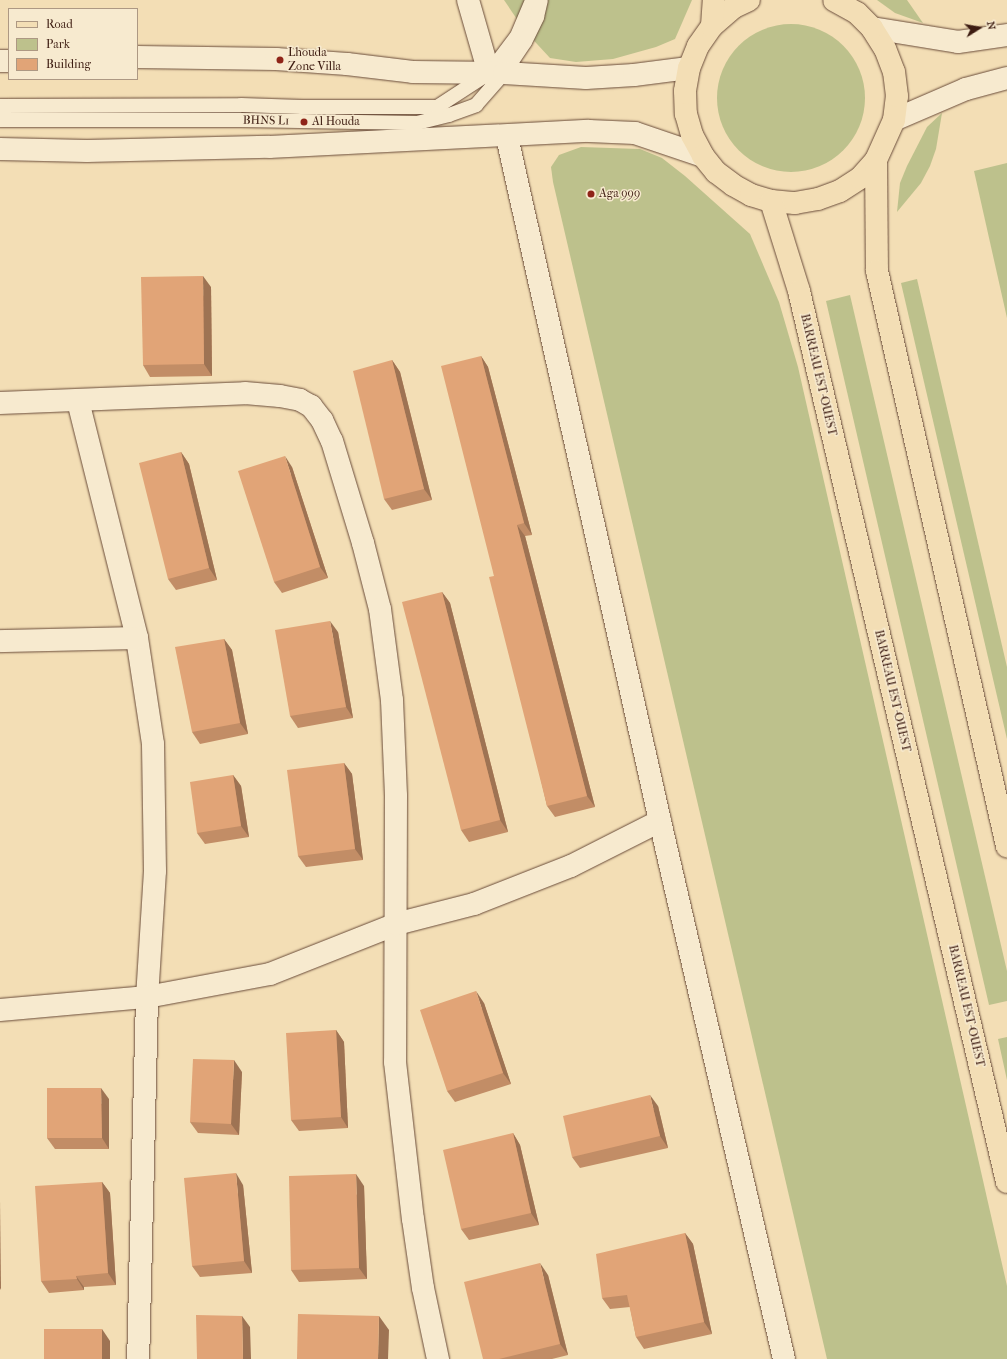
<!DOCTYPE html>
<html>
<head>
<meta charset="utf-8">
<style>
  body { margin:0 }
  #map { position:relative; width:1007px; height:1359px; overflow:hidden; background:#f3deb5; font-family:"IM FELL French Canon",serif }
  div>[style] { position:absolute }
  .green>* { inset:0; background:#bdc18c }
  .round { border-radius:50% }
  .roads { filter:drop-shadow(0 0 1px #6a4c3a) drop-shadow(0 0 1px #6a4c3a) }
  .service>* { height:14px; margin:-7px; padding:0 7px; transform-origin:7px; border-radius:7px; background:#f7eacf }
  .minor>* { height:22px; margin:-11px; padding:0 11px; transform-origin:11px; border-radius:11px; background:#f7eacf }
  .primary>* { height:22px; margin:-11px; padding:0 11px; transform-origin:11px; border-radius:11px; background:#f3deb5 }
  .wall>* { inset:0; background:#c28d66 }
  .shaded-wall>* { inset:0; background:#9e7353 }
  .building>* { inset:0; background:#e1a477 }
  .dots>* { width:11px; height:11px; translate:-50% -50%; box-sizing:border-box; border:2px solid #f7eacf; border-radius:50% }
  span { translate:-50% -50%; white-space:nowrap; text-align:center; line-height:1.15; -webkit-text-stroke:3px #f7eacf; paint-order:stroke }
  .poi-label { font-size:12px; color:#3d1c11 }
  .left { translate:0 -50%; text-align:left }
  .street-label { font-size:12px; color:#3d1c11 }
  .legend { position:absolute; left:8px; top:8px; width:130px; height:72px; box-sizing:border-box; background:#f7eacf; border:1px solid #ad9883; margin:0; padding:5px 7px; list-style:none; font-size:12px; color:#3d1c11 }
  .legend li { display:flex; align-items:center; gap:8px; height:20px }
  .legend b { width:20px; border:1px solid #ad9883 }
  .north { position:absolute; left:959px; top:8px; width:40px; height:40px; -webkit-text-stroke:3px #f7eacf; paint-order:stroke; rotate:79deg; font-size:11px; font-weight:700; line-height:16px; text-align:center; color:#3d1c11 }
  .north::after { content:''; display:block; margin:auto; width:14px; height:18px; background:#3d1c11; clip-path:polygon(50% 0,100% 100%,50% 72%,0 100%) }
</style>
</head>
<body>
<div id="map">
  <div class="green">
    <i style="clip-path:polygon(504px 0,692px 0,675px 39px,656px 47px,613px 59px,576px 62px,550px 58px,525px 31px)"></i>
    <i style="clip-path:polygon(877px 0,907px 0,923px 23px,895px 13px)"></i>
    <i class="round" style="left:717px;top:24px;width:148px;height:148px"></i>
    <i style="clip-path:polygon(942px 113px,936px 149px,930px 166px,921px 183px,897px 212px,900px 183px,907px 166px,927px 127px)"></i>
    <i style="clip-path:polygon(581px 147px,640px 149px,662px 158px,685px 176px,750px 234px,779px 302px,798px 367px,1007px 1286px,1007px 1359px,827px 1359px,553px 182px,551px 167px,559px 155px)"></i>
    <i style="clip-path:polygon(1007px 163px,1007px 318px,974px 171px)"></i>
    <i style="clip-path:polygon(917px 279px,1007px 667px,1007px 739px,901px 283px)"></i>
    <i style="clip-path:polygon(850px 295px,1007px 971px,1007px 1001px,989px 1005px,826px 301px)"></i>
    <i style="clip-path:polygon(1007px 1037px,1007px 1080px,998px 1039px)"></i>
  </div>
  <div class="roads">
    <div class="service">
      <i style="left:0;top:106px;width:241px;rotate:-0.2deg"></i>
      <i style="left:241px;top:105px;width:61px;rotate:1.9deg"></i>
      <i style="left:302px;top:107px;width:135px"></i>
      <i style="left:437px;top:107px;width:62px;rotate:-33.2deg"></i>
      <i style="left:489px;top:73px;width:46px;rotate:-52.9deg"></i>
      <i style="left:517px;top:36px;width:39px;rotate:-67deg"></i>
      <i style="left:0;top:120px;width:241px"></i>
      <i style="left:241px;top:120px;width:176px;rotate:1deg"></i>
      <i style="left:417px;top:123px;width:33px;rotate:-14deg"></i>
      <i style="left:449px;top:115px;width:29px;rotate:-20deg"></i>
      <i style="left:476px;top:105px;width:43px;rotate:-48.8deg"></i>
      <i style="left:504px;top:73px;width:37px;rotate:-56deg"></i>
      <i style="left:525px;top:42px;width:28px;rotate:-64deg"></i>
      <i style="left:537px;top:17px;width:17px;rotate:-77deg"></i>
    </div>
    <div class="minor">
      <i style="left:468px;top:0;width:76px;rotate:74deg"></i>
      <i style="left:872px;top:28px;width:87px;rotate:9.2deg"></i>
      <i style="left:958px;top:42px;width:49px;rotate:-8.1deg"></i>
      <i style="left:137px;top:57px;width:139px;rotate:0.8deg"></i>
      <i style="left:276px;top:59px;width:71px;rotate:4deg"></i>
      <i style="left:347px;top:64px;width:66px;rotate:6.9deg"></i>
      <i style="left:413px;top:72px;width:91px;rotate:0.6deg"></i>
      <i style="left:504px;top:73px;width:82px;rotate:3.5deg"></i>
      <i style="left:586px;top:78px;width:48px;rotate:-3.6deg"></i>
      <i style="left:634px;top:75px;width:55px;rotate:-7.3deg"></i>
      <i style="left:0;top:61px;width:9px"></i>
      <i style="left:894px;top:120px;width:78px;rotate:-23.3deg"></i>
      <i style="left:966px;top:89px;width:42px;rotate:-15deg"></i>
      <i style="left:507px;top:137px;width:701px;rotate:77.39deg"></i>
      <i style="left:660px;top:821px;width:552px;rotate:77.02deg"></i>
      <i style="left:0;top:149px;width:87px;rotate:1.3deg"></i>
      <i style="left:87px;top:151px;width:182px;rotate:-1.3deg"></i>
      <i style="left:269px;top:147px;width:320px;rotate:-2.9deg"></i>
      <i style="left:589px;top:131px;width:46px;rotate:2.5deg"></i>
      <i style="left:635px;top:133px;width:72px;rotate:18.7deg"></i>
      <i style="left:78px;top:401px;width:244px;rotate:76deg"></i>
      <i style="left:137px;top:638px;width:107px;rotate:81.4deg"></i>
      <i style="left:153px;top:744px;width:127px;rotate:89.1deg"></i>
      <i style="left:155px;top:871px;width:126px;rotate:93.6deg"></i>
      <i style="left:147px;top:997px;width:362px;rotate:91.4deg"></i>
      <i style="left:0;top:403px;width:245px;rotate:-2.3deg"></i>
      <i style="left:245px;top:393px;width:35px;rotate:5deg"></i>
      <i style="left:280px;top:396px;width:20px;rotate:11deg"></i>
      <i style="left:300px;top:400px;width:13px;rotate:29deg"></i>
      <i style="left:311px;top:406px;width:18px;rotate:52deg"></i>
      <i style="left:322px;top:420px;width:23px;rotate:65deg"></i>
      <i style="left:332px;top:441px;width:107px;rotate:73.1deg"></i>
      <i style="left:363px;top:543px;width:68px;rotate:75.6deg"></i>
      <i style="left:380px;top:609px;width:92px;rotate:82.5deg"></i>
      <i style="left:392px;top:700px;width:96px;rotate:87.6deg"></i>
      <i style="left:396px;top:796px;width:266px;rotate:90.2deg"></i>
      <i style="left:395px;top:1062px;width:158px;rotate:83.5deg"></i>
      <i style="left:413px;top:1219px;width:70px;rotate:81.8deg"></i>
      <i style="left:423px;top:1288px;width:73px;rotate:78.1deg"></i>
      <i style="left:0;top:641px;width:137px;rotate:-1.3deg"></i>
      <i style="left:0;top:1010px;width:148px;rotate:-5.1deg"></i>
      <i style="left:147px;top:997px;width:125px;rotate:-10.6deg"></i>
      <i style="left:270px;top:974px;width:136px;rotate:-21.6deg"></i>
      <i style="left:396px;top:924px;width:81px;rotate:-14.4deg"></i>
      <i style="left:474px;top:904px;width:104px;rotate:-21.4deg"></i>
      <i style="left:571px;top:866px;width:100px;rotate:-26.8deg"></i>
    </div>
    <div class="primary">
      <i style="left:749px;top:0;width:17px;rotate:155deg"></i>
      <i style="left:734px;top:7px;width:29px;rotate:139deg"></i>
      <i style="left:712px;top:26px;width:24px;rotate:125deg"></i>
      <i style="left:698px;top:46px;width:24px;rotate:112deg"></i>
      <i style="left:689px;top:68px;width:23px;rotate:100deg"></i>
      <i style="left:685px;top:91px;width:23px;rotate:88deg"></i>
      <i style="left:686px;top:114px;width:22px;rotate:74deg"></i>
      <i style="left:692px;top:135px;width:24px;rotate:62deg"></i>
      <i style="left:703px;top:156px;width:21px;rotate:51deg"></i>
      <i style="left:716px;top:172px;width:21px;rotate:37deg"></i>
      <i style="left:733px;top:185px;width:21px;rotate:29deg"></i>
      <i style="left:751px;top:195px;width:21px;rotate:17deg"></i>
      <i style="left:771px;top:201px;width:24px;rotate:5deg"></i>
      <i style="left:795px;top:203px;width:23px;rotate:-10deg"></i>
      <i style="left:818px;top:199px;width:23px;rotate:-20deg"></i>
      <i style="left:840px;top:191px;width:24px;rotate:-33deg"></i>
      <i style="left:860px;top:178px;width:24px;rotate:-48deg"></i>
      <i style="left:876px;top:160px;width:44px;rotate:-65.8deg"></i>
      <i style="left:894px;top:120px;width:24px;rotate:-83deg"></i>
      <i style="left:897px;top:96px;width:24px;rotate:-97deg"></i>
      <i style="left:894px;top:72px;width:25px;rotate:-111deg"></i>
      <i style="left:885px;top:49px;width:25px;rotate:-122deg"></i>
      <i style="left:872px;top:28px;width:21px;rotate:-135deg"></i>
      <i style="left:857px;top:13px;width:26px;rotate:-151deg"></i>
      <i style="left:712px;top:26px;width:26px;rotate:-86deg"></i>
      <i style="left:876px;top:160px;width:111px;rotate:89.5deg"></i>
      <i style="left:877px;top:271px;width:590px;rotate:77.26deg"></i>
      <i style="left:771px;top:201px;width:94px;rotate:72.7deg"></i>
      <i style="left:799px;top:291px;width:915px;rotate:76.86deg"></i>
    </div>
  </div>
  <div class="wall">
    <i style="clip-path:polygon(211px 287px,212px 376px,150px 377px,143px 365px)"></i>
    <i style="clip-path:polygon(481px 356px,488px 367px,532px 535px,525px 536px,595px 807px,555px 817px,547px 806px,494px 576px)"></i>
    <i style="clip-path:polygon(392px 360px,400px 372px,432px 500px,392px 510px,384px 499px)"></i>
    <i style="clip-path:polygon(181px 452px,189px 464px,217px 580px,176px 590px,168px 579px)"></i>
    <i style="clip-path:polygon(292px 467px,328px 578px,282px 593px,274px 582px)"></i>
    <i style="clip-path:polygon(442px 592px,450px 603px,508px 832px,469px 842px,461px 830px)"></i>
    <i style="clip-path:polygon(338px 632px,353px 718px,298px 728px,290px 716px)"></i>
    <i style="clip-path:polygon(224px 639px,232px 650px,248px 734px,200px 744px,192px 732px)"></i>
    <i style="clip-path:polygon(344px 763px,352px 774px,363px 860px,306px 867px,298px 856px)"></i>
    <i style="clip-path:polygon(233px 775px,241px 786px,249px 837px,205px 844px,197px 833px)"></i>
    <i style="clip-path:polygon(484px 1003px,511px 1084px,455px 1102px,447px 1091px)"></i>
    <i style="clip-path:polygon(336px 1030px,344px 1042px,348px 1128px,299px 1131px,291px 1120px)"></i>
    <i style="clip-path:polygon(242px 1072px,239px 1135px,198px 1133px,190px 1122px)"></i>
    <i style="clip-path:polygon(109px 1099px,109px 1149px,55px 1149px,47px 1138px)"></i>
    <i style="clip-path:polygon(658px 1106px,668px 1148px,580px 1168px,572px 1157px)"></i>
    <i style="clip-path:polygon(513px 1133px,520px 1145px,539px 1225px,469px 1240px,461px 1229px)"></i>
    <i style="clip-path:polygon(102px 1182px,110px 1193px,116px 1285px,84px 1287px,84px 1290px,49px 1293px,41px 1281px)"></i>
    <i style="clip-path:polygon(243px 1185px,252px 1273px,200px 1277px,192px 1266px)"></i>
    <i style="clip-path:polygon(364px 1186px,367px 1279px,299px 1282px,291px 1270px)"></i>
    <i style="clip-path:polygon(685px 1233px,693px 1244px,712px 1334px,644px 1349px,636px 1337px,630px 1307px,610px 1309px,602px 1298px)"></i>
    <i style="clip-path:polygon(548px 1275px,568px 1355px,552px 1359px,483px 1359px)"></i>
  </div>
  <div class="shaded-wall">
    <i style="clip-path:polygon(203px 276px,211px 287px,212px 376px,204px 364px)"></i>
    <i style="clip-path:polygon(481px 356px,488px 367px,532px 535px,524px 523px)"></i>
    <i style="clip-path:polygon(392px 360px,400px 372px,432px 500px,424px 489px)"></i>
    <i style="clip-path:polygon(181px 452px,189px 464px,217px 580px,209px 568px)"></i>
    <i style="clip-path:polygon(285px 456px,292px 467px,328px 578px,320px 567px)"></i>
    <i style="clip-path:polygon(517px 525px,525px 536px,595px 807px,587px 796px)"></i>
    <i style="clip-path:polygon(442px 592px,450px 603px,508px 832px,500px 820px)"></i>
    <i style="clip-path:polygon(330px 621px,338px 632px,353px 718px,346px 707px)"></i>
    <i style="clip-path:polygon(224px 639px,232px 650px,248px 734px,240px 723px)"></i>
    <i style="clip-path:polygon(344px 763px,352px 774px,363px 860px,355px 849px)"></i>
    <i style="clip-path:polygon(233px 775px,241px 786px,249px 837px,241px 826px)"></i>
    <i style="clip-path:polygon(476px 991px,484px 1003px,511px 1084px,503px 1073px)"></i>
    <i style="clip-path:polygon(336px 1030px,344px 1042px,348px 1128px,341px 1117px)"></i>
    <i style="clip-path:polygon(234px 1060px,242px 1072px,239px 1135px,231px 1124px)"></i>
    <i style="clip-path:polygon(101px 1088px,109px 1099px,109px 1149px,102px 1138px)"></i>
    <i style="clip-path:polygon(650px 1095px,658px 1106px,668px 1148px,660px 1136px)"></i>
    <i style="clip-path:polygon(513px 1133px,520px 1145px,539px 1225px,531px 1213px)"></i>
    <i style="clip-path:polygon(236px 1173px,243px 1185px,252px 1273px,244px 1261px)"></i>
    <i style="clip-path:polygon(356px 1174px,364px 1186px,367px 1279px,359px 1268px)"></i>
    <i style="clip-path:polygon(102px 1182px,110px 1193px,116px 1285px,108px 1273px)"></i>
    <i style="clip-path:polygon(0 1200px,1px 1290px,0 1288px)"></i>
    <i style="clip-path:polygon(685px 1233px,693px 1244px,712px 1334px,704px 1322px)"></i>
    <i style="clip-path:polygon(540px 1263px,548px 1275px,568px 1355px,560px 1344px)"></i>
    <i style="clip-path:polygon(76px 1276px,84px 1287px,84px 1290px,77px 1279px)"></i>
    <i style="clip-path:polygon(242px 1316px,250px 1327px,251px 1359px,243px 1359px)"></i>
    <i style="clip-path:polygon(379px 1316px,389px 1330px,388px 1359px,378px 1359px)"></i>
    <i style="clip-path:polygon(102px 1329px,110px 1341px,110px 1359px,102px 1359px)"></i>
  </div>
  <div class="building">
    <i style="clip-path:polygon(203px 276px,204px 364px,143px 365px,141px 277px)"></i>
    <i style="clip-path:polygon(481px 356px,524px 523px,517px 525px,587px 796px,547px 806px,489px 577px,494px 576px,441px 366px)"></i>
    <i style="clip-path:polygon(392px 360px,424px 489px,384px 499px,353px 371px)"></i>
    <i style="clip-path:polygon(181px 452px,209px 568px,168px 579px,139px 463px)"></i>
    <i style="clip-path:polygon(285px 456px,320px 567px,274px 582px,238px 471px)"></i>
    <i style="clip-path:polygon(442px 592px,500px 820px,461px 830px,402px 602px)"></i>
    <i style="clip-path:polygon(330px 621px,346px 707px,290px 716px,275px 630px)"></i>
    <i style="clip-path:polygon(224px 639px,240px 723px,192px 732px,175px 647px)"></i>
    <i style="clip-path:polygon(344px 763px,355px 849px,298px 856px,287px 770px)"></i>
    <i style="clip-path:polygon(233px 775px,241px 826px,197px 833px,190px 782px)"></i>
    <i style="clip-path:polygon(476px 991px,503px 1073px,447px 1091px,420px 1010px)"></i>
    <i style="clip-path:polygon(336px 1030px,341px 1117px,291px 1120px,286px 1033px)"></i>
    <i style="clip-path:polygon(193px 1059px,234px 1060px,231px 1124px,190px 1122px)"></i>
    <i style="clip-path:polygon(47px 1088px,101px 1088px,102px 1138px,47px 1138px)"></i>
    <i style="clip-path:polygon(650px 1095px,660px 1136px,572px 1157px,563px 1116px)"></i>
    <i style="clip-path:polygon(513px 1133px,531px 1213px,461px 1229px,443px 1150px)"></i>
    <i style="clip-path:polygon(236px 1173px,244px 1261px,192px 1266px,184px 1178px)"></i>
    <i style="clip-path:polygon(356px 1174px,359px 1268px,291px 1270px,289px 1176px)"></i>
    <i style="clip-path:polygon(102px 1182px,108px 1273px,76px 1276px,77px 1279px,41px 1281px,35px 1186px)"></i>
    <i style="clip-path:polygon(685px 1233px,704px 1322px,636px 1337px,627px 1295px,602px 1298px,596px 1254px)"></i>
    <i style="clip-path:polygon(540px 1263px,560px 1344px,499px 1359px,483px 1359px,464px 1282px)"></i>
    <i style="clip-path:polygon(298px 1314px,379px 1316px,378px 1359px,297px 1359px)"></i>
    <i style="clip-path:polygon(196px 1315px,242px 1316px,243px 1359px,197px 1359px)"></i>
    <i style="clip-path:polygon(44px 1329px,102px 1329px,102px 1359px,44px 1359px)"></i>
  </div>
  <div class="dots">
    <i style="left:280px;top:60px;background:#8f2418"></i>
    <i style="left:304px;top:122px;background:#8f2418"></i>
    <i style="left:591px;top:194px;background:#8f2418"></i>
  </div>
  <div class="poi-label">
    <span class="left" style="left:288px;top:60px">Lhouda<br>Zone Villa</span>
    <span class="left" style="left:312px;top:122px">Al Houda</span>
    <span class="left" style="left:599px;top:194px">Aga 999</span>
  </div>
  <div class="street-label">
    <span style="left:266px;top:121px;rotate:1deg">BHNS L1</span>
    <span style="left:818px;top:375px;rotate:77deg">BARREAU EST-OUEST</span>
    <span style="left:892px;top:691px;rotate:77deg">BARREAU EST-OUEST</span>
    <span style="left:966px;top:1006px;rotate:77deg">BARREAU EST-OUEST</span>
  </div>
  <ul class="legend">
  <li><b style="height:5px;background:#f3deb5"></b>Road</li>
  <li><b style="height:11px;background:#bdc18c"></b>Park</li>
  <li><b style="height:11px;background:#e1a477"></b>Building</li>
  </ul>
  <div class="north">N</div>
</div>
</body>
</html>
